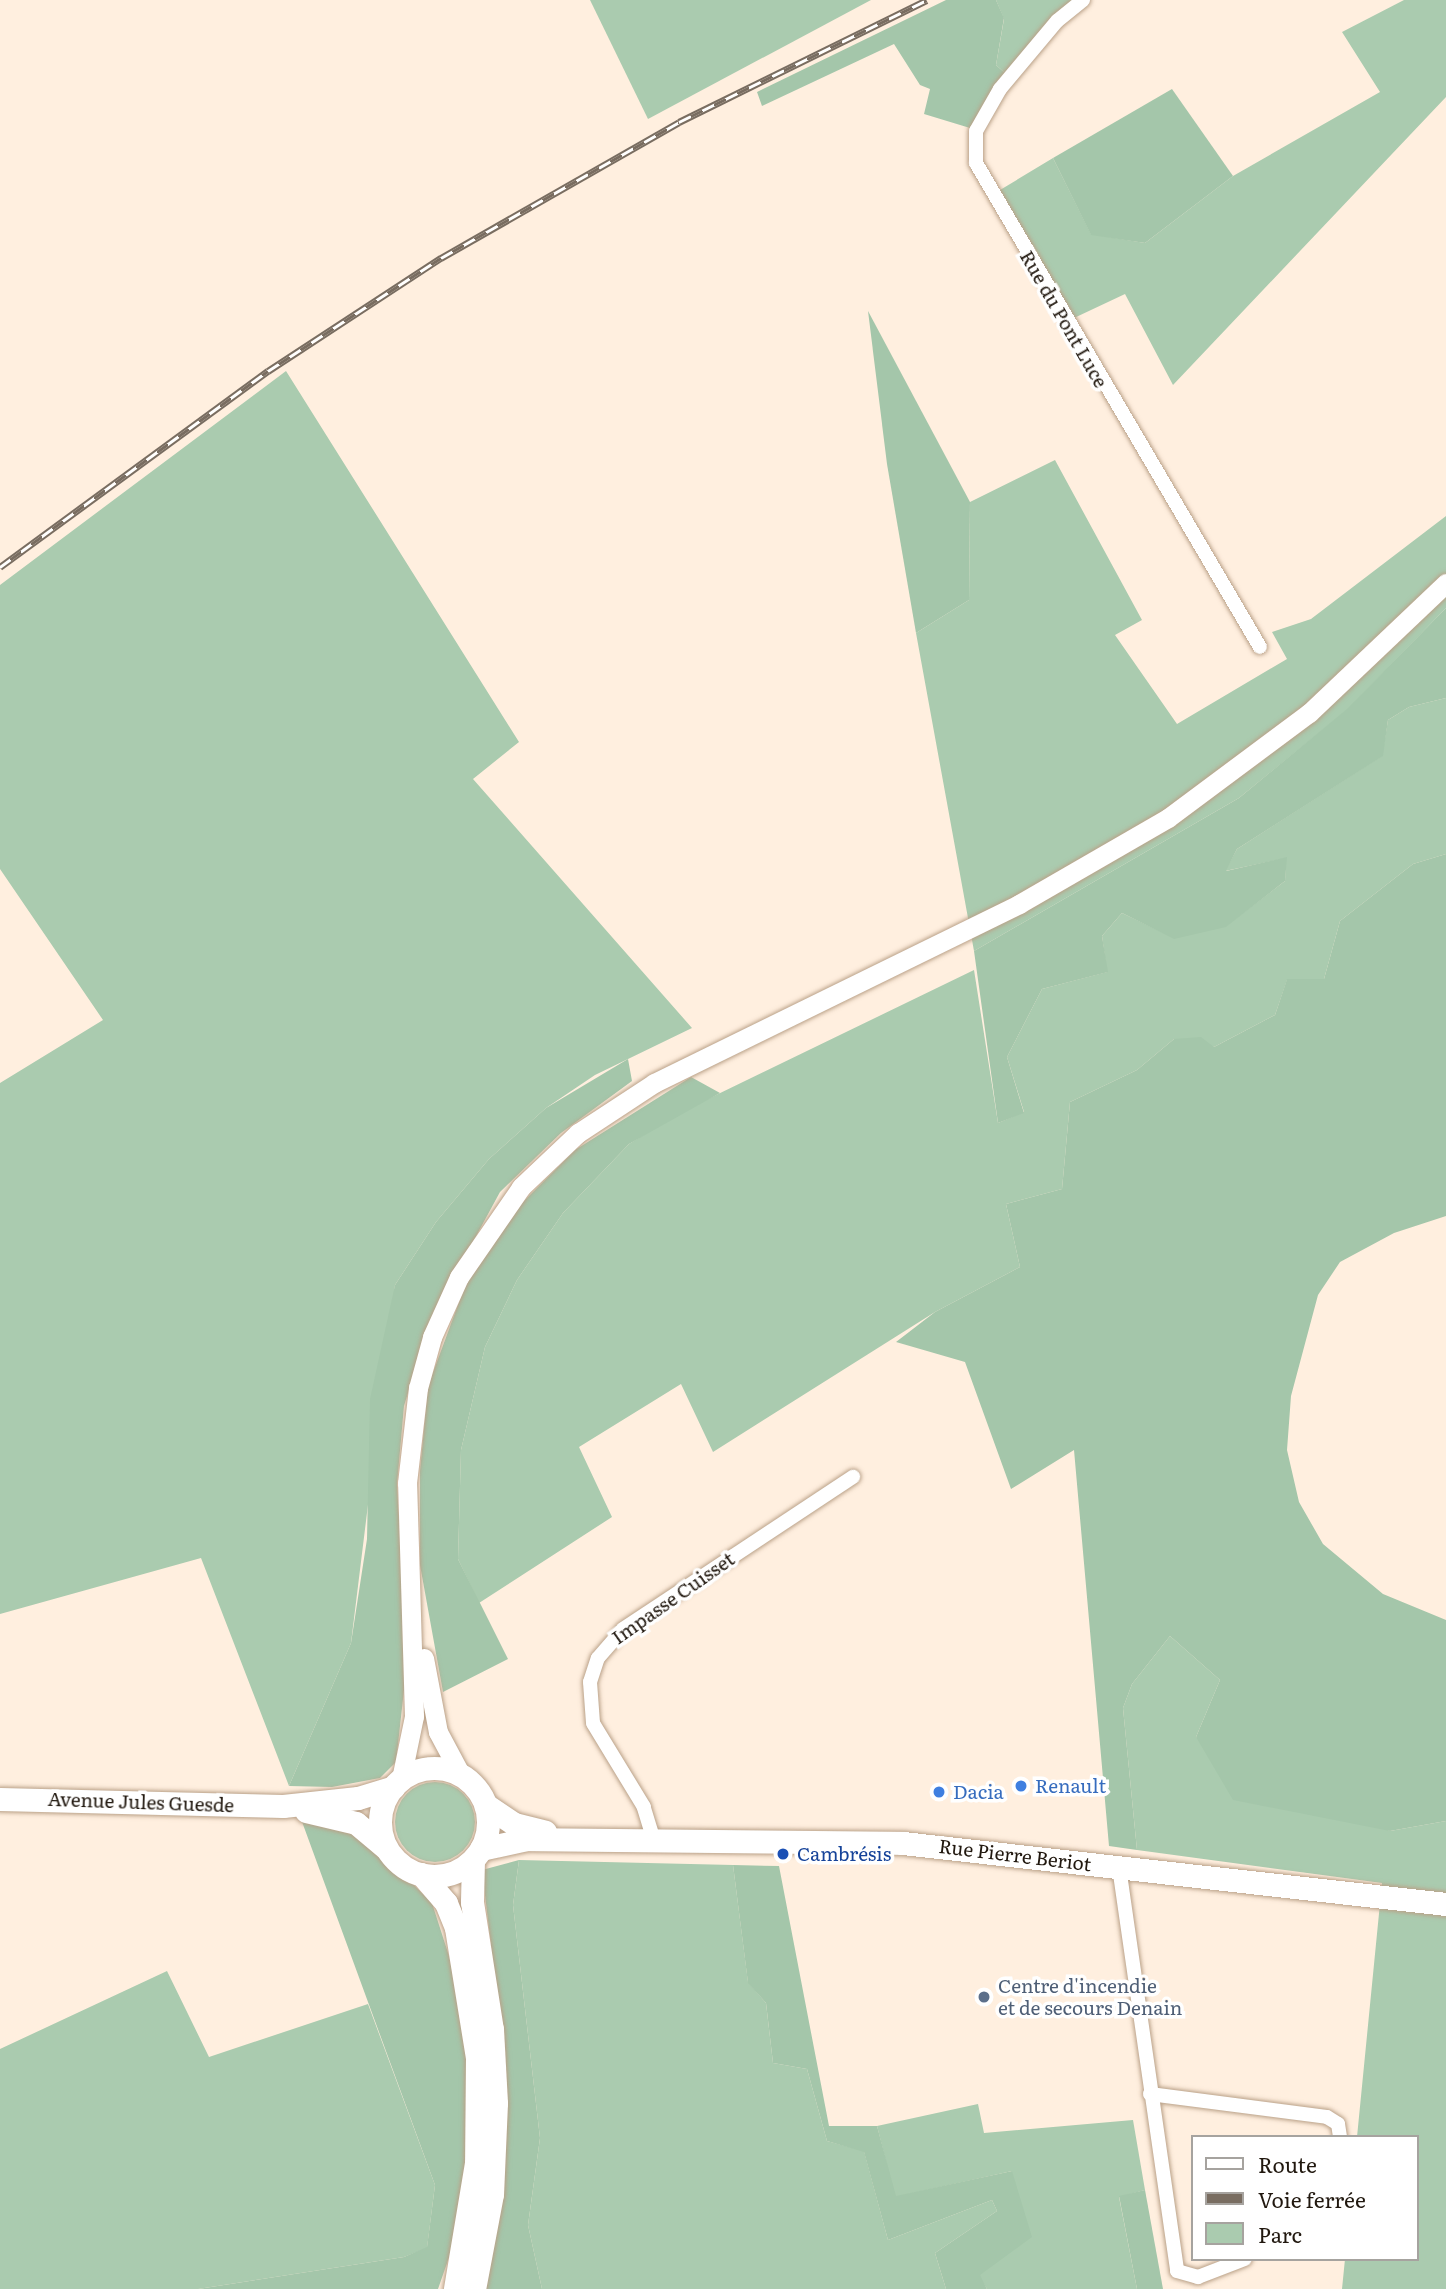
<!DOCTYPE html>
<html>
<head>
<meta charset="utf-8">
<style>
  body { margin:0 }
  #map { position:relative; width:1446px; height:2289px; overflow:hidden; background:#ffefdf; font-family:Literata,serif }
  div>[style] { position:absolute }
  .green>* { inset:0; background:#aacbaf }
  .round { border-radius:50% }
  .forest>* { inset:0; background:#a4c6aa }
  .roads { filter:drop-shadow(0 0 2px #baa188) drop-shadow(0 0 2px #baa188) }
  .street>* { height:14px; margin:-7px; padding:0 7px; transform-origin:7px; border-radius:7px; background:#fff }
  .secondary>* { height:19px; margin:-9.5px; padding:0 9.5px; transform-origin:9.5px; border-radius:9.5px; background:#fff }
  .primary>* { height:23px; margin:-11.5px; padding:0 11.5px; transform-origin:11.5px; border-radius:11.5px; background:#fff }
  .primary>.ring { margin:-11.5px; padding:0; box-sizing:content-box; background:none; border:23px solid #fff; border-radius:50% }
  .rail>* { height:7px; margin-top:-3.5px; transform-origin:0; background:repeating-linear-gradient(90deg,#fff 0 13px,#796d61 0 26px); box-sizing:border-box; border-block:2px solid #796d61 }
  .dots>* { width:19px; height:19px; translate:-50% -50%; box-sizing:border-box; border:4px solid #fff; border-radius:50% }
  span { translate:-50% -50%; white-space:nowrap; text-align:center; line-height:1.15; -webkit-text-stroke:7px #fff; paint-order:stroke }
  .street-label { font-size:19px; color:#21180f }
  .shop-label { font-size:19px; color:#366cbe }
  .left { translate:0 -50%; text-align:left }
  .transit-label { font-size:19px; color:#164399 }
  .service-label { font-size:19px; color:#4e5e75 }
  .legend { position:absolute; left:1191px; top:2135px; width:228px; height:126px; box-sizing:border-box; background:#fff; border:2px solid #a6a39f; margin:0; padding:9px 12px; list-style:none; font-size:21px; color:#21180f }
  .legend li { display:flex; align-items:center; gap:14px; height:35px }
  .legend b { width:35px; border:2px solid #a6a39f }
</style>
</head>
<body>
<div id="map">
  <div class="green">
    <i style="clip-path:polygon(590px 0,871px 0,648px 119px)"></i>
    <i style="clip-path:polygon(996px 0,1076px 0,1006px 74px,996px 65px,1004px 19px)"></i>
    <i style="clip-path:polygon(1404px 0,1446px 0,1446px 97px,1173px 385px,1125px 294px,1074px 318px,1000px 190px,1053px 158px,1091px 234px,1145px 243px,1233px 176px,1380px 92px,1342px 32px)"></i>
    <i style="clip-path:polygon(286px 371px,519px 742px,473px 779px,692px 1028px,595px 1075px,546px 1108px,489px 1159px,436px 1222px,395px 1285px,351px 1643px,289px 1786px,201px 1558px,0 1614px,0 1083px,103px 1020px,0 869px,0 585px)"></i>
    <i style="clip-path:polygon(1055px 460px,1142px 620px,1115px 635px,1177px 724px,1287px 659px,1272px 632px,1311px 619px,1446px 516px,1446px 608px,1347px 710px,1239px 798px,974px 951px,916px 633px,969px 600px,970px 502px)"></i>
    <i style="clip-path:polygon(1446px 698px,1446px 854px,1413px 864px,1340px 921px,1324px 979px,1287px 980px,1275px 1015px,1214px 1047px,1174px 1039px,1137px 1070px,1070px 1102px,1062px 1189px,1006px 1204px,1020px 1267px,935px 1312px,713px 1452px,681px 1384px,579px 1447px,612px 1517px,479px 1603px,458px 1559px,461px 1450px,485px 1347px,517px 1280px,563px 1213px,629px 1144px,679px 1113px,974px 970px,998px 1123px,1024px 1112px,1007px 1057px,1042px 989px,1107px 972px,1102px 936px,1122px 913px,1174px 938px,1226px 926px,1285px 881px,1286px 858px,1225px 871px,1237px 849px,1382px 756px,1388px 720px,1409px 707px)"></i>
    <i style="clip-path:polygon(1170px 1636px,1220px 1680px,1196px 1737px,1390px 1831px,1446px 1821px,1446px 2289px,1342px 2289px,1345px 2259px,1416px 2259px,1416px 2137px,1357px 2137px,1382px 1883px,1137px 1850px,1123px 1708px,1132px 1684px)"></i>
    <i class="round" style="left:395px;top:1782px;width:80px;height:80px"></i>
    <i style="clip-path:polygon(519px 1860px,733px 1865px,748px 1982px,766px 2003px,773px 2063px,807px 2069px,827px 2141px,864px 2151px,888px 2240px,992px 2200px,997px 2211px,935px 2253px,946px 2289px,542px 2289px,528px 2225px,540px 2138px,513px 1905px)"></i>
    <i style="clip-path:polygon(167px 1971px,209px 2057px,368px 2004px,435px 2185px,427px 2248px,404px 2257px,198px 2289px,0 2289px,0 2049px)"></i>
    <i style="clip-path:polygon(978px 2104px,984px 2133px,1133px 2120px,1145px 2190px,1119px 2197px,1137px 2289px,987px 2289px,979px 2276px,1012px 2171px,895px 2197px,877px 2126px)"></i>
  </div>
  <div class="forest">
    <i style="clip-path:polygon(946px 0,996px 0,1004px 18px,996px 65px,1006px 74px,970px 128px,924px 114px,930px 89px,920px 85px,894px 44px,762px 106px,757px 92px)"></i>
    <i style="clip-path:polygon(1172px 89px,1233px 176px,1145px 243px,1091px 235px,1053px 158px)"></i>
    <i style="clip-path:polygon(868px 311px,970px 502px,969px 600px,916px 633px,887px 464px)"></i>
    <i style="clip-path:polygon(1446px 608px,1446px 698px,1409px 707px,1388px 720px,1383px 756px,1237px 849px,1226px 871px,1287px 857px,1285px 881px,1226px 927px,1174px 939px,1122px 913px,1102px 936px,1108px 972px,1042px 989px,1007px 1057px,1024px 1113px,998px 1123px,974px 951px,1239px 798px,1347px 709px)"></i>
    <i style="clip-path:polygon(1446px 854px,1446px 1216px,1394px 1233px,1340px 1262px,1318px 1295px,1291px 1396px,1287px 1450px,1299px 1502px,1323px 1544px,1383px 1594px,1446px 1620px,1446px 1821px,1390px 1831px,1233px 1800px,1196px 1737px,1220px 1680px,1170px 1636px,1132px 1684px,1123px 1708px,1137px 1850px,1109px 1846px,1074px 1450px,1011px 1489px,965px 1362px,896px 1342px,935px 1312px,1020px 1267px,1006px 1204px,1062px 1189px,1070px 1102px,1137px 1070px,1174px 1039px,1201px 1037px,1214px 1047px,1275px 1015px,1287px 979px,1324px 979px,1340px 921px,1413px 864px)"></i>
    <i style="clip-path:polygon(628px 1059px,632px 1081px,561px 1133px,500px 1192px,430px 1321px,404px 1406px,397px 1484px,407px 1663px,396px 1762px,380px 1778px,332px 1787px,289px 1786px,351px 1643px,367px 1539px,370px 1399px,395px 1285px,436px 1222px,489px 1159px,546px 1108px)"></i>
    <i style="clip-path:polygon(691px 1077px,720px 1093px,629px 1144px,563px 1213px,517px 1280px,485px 1347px,461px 1450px,458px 1559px,508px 1659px,443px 1692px,420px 1565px,420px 1471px,428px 1386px,465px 1286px,514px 1211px,575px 1150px)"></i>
    <i style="clip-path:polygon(301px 1819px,358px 1830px,432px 1903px,449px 1956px,467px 2039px,471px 2130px,460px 2226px,438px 2289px,198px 2289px,404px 2257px,427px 2247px,435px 2185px)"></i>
    <i style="clip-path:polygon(519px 1860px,513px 1905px,540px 2138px,528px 2225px,542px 2289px,480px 2289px,504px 2054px,482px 1870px)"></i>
    <i style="clip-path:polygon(733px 1865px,779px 1866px,829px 2126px,877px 2126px,896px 2196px,1012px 2171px,1032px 2237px,980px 2275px,987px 2289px,946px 2289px,935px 2253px,997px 2211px,992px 2200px,888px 2240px,864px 2152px,827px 2141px,807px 2069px,773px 2063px,766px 2003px,748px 1983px)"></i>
    <i style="clip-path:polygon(1145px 2190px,1163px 2289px,1137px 2289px,1119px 2196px)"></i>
  </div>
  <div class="roads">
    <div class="street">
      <i style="left:1083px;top:0;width:33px;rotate:141deg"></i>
      <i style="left:1057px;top:21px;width:89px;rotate:130deg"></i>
      <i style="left:1000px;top:89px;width:48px;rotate:119.7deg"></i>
      <i style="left:976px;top:131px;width:32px;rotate:90deg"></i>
      <i style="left:976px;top:163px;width:561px;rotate:59.6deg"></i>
      <i style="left:655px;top:1844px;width:39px;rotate:-107deg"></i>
      <i style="left:644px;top:1807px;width:98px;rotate:-121.3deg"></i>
      <i style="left:593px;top:1723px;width:41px;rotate:-94.2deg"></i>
      <i style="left:590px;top:1682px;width:25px;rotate:-72deg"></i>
      <i style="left:598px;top:1658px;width:38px;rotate:-49deg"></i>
      <i style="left:623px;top:1629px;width:276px;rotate:-33.5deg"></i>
      <i style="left:1119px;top:1867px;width:408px;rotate:81.8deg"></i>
      <i style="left:1177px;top:2271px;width:22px;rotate:16deg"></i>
      <i style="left:1198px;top:2277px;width:50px;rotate:-21deg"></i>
      <i style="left:1150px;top:2094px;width:178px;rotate:7.4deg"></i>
      <i style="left:1327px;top:2117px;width:13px;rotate:32deg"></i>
      <i style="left:1338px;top:2124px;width:13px;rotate:81deg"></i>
    </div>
    <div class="secondary">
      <i style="left:424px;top:1658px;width:75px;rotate:79.3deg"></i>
      <i style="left:438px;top:1732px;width:49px;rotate:61.9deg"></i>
      <i style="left:401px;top:1779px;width:64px;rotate:-78.3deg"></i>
      <i style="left:414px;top:1716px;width:233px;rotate:-91.7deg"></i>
      <i style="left:407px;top:1483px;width:96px;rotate:-83.4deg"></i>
      <i style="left:418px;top:1388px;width:53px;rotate:-74.6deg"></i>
      <i style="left:432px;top:1337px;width:66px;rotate:-65.8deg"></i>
      <i style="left:459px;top:1277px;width:109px;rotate:-55.4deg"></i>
      <i style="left:521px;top:1187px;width:79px;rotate:-43.5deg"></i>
      <i style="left:578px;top:1133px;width:91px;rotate:-33.3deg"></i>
      <i style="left:654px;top:1083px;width:407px;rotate:-26.1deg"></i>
      <i style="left:1019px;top:904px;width:172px;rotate:-30deg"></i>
      <i style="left:1168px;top:818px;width:176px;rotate:-36.7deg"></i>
      <i style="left:1309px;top:713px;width:189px;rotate:-43.5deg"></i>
    </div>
    <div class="primary">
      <i class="ring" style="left:380px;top:1768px;width:85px;height:85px"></i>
      <i style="left:0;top:1799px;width:283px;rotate:1.4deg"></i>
      <i style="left:283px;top:1806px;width:75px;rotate:-6.1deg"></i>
      <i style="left:358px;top:1798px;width:37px;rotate:-17deg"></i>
      <i style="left:486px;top:1805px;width:34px;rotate:34deg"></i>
      <i style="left:514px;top:1824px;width:32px;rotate:14deg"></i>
      <i style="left:306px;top:1811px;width:51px;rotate:13.5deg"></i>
      <i style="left:356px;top:1823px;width:40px;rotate:40deg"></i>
      <i style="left:481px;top:1849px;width:47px;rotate:-12.3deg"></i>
      <i style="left:527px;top:1839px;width:376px;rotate:0.6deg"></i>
      <i style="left:903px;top:1843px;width:546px;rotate:6.41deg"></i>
      <i style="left:473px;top:1860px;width:42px;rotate:91.4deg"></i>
      <i style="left:472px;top:1902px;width:129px;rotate:81.1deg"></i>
      <i style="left:492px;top:2029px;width:74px;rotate:86.9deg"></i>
      <i style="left:496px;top:2103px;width:91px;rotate:92.5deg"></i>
      <i style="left:492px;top:2194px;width:97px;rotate:100.7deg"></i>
      <i style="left:421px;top:1874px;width:38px;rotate:49deg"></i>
      <i style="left:446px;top:1903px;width:27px;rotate:68deg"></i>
      <i style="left:456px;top:1928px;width:131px;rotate:80.8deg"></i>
      <i style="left:477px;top:2057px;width:106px;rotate:90.5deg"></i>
      <i style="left:476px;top:2163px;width:128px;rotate:99.5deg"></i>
    </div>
  </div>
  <div class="rail">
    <i style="left:0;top:567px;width:332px;rotate:-36.2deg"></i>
    <i style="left:268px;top:371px;width:207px;rotate:-33.2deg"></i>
    <i style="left:441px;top:258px;width:274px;rotate:-29.7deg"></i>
    <i style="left:679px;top:122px;width:276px;rotate:-26.2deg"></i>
  </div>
  <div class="dots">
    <i style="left:1021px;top:1786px;background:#3f7fe0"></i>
    <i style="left:939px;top:1792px;background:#3f7fe0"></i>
    <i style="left:783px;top:1854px;background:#1a4fb4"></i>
    <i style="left:984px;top:1997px;background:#5c6f8a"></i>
  </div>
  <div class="street-label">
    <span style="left:1064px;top:319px;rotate:60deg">Rue du Pont Luce</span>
    <span style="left:673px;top:1598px;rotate:-35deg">Impasse Cuisset</span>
    <span style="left:141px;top:1802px;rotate:2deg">Avenue Jules Guesde</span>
    <span style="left:1015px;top:1855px;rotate:7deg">Rue Pierre Beriot</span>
  </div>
  <div class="shop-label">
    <span class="left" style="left:1035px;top:1786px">Renault</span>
    <span class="left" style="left:953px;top:1792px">Dacia</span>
  </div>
  <div class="transit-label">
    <span class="left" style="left:797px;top:1854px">Cambrésis</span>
  </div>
  <div class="service-label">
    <span class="left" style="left:998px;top:1997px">Centre d'incendie<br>et de secours Denain</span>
  </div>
  <ul class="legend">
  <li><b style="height:9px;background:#fff"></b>Route</li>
  <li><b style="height:9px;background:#796d61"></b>Voie ferrée</li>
  <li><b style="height:19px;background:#aacbaf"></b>Parc</li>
  </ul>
</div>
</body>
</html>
